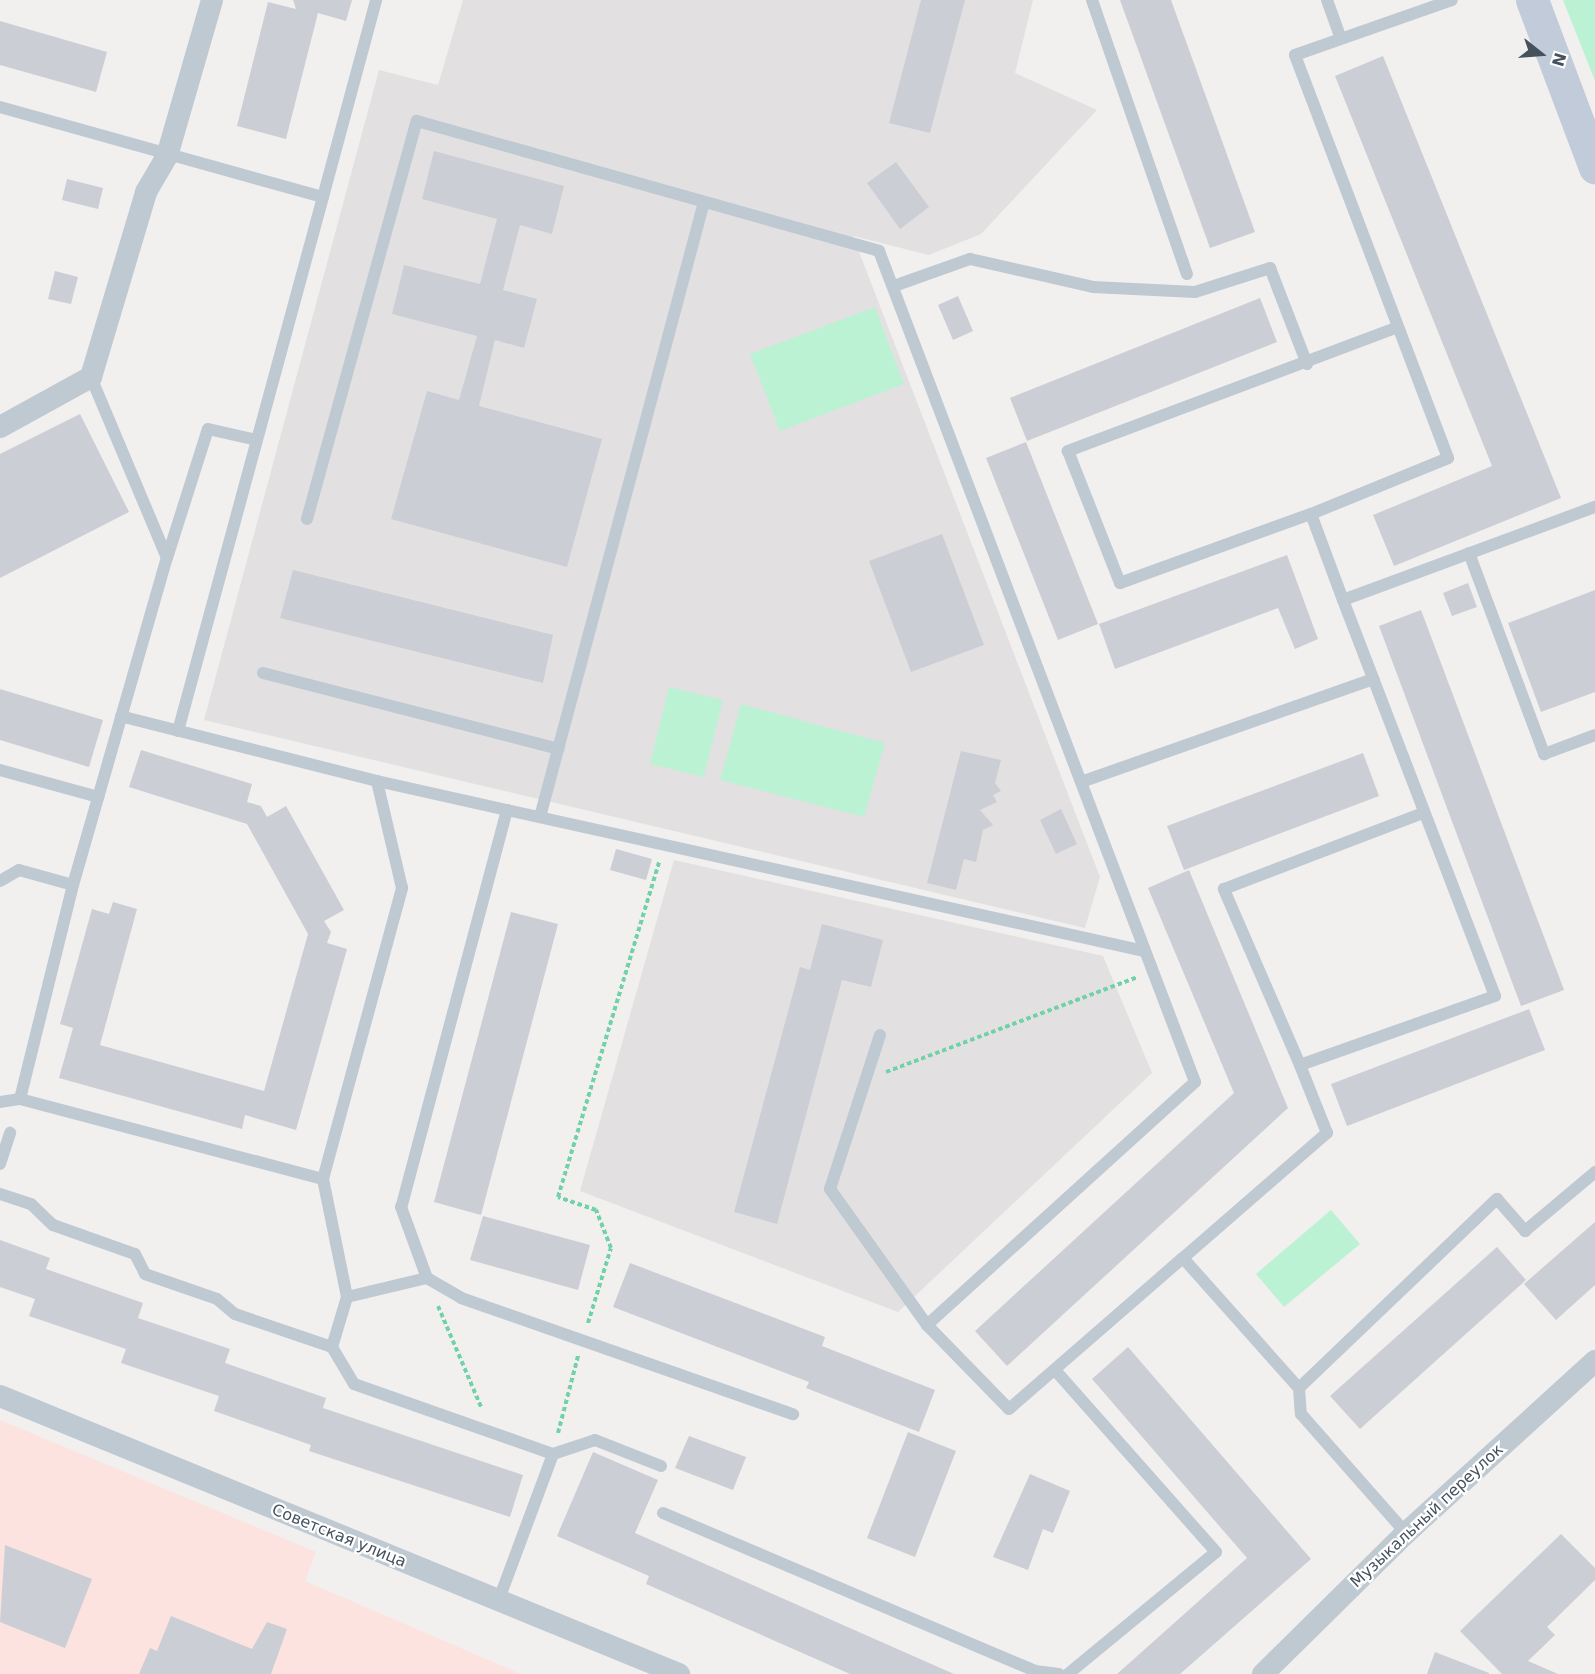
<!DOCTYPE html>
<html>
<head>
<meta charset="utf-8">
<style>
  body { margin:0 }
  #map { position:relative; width:1595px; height:1674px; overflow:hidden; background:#f2efef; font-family:"DejaVu Sans",sans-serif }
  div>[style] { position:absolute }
  .education>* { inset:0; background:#e3e0e1 }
  .medical>* { inset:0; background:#fce3df }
  .green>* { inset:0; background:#bbf2d4 }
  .building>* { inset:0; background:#cbced4 }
  .path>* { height:4px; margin-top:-2px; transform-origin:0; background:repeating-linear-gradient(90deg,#71d2a9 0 4.5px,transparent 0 7.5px) }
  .lane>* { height:12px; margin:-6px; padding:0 6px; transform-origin:6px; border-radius:6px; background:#bfc9d2 }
  .street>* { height:22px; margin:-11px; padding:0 11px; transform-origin:11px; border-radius:11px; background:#bfc9d2 }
  .secondary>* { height:33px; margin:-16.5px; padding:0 16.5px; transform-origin:16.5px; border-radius:16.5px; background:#c1cbd9 }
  span { translate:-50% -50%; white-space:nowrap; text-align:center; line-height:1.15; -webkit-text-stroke:4.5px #fff; paint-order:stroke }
  .street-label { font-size:16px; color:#46515e }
  .north { position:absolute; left:1511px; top:24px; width:60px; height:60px; -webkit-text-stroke:4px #fff; paint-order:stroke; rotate:107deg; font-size:16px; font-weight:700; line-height:24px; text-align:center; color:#46515e }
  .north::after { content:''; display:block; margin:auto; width:21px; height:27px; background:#46515e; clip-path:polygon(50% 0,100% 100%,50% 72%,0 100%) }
</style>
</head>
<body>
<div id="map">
  <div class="education">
    <i style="clip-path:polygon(463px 0,1033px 0,1015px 73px,1097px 110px,981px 234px,929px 255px,853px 236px,1100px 877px,1085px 928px,204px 720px,379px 70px,438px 85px)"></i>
    <i style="clip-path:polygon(674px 860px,1103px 956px,1152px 1073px,898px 1312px,580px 1191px)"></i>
  </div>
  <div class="medical">
    <i style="clip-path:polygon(0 1420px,316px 1552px,305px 1581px,521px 1674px,0 1674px)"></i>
  </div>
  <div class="green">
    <i style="clip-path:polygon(1563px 0,1595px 0,1595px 81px)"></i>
    <i style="clip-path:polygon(875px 307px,904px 384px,780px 431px,750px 354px)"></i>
    <i style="clip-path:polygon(669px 687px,723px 700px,704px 777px,650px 764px)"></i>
    <i style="clip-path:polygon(741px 704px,885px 743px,864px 817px,720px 780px)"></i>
    <i style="clip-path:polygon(1331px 1210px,1360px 1244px,1284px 1307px,1256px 1274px)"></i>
  </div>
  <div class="building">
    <i style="clip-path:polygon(293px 0,352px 0,346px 21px,318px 13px,286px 139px,237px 126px,268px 2px,296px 9px)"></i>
    <i style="clip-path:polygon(921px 0,965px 0,930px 133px,889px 123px)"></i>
    <i style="clip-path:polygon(1120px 0,1171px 0,1255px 232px,1210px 248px)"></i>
    <i style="clip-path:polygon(0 21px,107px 52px,96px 92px,0 65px)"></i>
    <i style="clip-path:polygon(1383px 56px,1561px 498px,1394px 566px,1373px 515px,1492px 466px,1335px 76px)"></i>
    <i style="clip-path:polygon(434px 151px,564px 186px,552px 234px,520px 225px,503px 290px,537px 299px,524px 348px,495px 340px,479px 406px,602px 439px,567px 567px,391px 519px,427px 391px,459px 400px,477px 336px,392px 314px,404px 265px,480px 284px,497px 219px,422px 199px)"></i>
    <i style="clip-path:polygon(896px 162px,929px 207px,900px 229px,867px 183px)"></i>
    <i style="clip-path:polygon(67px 179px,103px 188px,98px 209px,62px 200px)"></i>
    <i style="clip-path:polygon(55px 271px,78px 277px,71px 304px,48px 299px)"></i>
    <i style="clip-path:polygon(958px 296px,973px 331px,953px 340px,938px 305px)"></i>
    <i style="clip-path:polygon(1260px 298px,1277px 342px,1027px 441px,1010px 398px)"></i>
    <i style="clip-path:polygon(80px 414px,129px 512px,0 578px,0 454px)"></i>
    <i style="clip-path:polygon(1026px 442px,1098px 624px,1058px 640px,986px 458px)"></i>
    <i style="clip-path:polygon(942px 534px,984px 645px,911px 672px,869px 561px)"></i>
    <i style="clip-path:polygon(1287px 555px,1318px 639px,1295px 649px,1278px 608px,1115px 669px,1099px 624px)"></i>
    <i style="clip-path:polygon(293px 570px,553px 635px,543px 683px,280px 618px)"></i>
    <i style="clip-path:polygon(1468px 583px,1477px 607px,1452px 616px,1443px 593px)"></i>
    <i style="clip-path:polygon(1595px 590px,1595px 692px,1541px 712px,1508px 623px)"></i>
    <i style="clip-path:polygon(1421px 610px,1564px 990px,1521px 1006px,1379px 626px)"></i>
    <i style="clip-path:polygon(0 689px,103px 720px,89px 767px,0 740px)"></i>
    <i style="clip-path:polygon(141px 750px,252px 784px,247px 802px,261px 806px,267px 817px,286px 806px,344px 910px,324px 921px,331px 932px,327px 943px,347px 949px,296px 1130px,245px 1115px,242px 1129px,59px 1078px,73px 1028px,60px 1024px,92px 909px,109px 914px,113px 902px,137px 909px,100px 1045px,264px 1091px,308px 934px,247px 824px,129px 787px)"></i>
    <i style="clip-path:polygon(961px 751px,1001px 760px,995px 783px,1001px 791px,993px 795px,997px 802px,980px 810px,993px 825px,983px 830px,976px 862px,964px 859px,956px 890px,927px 883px)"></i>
    <i style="clip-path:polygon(1363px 753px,1379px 796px,1184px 870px,1167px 826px)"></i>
    <i style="clip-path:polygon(1061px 809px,1077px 844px,1056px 854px,1040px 820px)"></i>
    <i style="clip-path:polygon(616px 849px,652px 859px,646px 880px,610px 870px)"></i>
    <i style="clip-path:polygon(1189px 870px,1288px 1108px,1007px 1366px,975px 1331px,1234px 1093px,1148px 888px)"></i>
    <i style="clip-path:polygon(511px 912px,558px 924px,481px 1215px,434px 1202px)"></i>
    <i style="clip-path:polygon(822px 924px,883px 940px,871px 987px,842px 980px,777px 1224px,734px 1212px,800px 967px,810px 970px)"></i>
    <i style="clip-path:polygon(1529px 1009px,1545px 1050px,1347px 1126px,1331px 1084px)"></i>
    <i style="clip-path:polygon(483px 1216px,590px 1245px,578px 1290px,470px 1260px)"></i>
    <i style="clip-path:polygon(1595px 1222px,1595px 1285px,1556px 1320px,1524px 1284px)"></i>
    <i style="clip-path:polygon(0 1240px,50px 1258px,46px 1269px,143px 1303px,138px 1318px,230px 1349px,225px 1363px,326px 1398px,323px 1408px,523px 1475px,510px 1517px,309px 1451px,311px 1445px,214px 1411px,219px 1396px,121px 1363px,126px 1349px,29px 1316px,35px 1299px,0 1287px)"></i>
    <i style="clip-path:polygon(1497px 1247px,1526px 1280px,1360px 1429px,1330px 1396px)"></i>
    <i style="clip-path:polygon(630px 1263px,825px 1337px,822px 1346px,935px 1390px,919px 1432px,806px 1388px,809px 1382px,613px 1307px)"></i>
    <i style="clip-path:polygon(1128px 1347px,1311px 1559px,1180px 1674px,1117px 1674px,1247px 1558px,1092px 1379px)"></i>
    <i style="clip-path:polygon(908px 1432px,956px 1451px,915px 1557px,867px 1538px)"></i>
    <i style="clip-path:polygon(689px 1436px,746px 1457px,733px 1490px,675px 1468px)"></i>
    <i style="clip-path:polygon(593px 1452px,658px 1480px,635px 1533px,954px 1674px,850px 1674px,646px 1584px,649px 1576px,557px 1536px)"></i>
    <i style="clip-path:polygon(1030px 1474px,1070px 1491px,1053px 1533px,1043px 1529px,1028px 1570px,993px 1557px)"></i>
    <i style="clip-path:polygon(1561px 1534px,1595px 1568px,1595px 1580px,1547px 1627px,1555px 1635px,1528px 1661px,1558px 1674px,1502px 1674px,1460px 1631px)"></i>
    <i style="clip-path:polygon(5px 1545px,92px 1579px,65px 1648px,0 1622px)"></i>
    <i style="clip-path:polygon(171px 1616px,252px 1649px,267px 1622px,287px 1629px,271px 1674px,139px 1674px,150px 1648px,157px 1651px)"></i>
    <i style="clip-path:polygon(1435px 1652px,1489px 1673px,1489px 1674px,1427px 1674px)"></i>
  </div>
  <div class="path">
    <i style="left:886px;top:1072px;width:268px;rotate:-20.7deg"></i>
    <i style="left:438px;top:1306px;width:112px;rotate:66.9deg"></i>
    <i style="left:588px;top:1323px;width:78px;rotate:-73deg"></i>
    <i style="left:611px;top:1248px;width:41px;rotate:-111.5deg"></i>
    <i style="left:596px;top:1210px;width:40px;rotate:-161.1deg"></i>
    <i style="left:558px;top:1197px;width:352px;rotate:-73.2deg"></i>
    <i style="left:558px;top:1433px;width:80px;rotate:-75.4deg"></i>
  </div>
  <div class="lane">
    <i style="left:1092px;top:0;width:290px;rotate:70.9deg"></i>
    <i style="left:1327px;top:0;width:41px;rotate:70.3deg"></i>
    <i style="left:0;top:107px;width:335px;rotate:15.6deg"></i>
    <i style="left:323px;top:197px;width:204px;rotate:-74.9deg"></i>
    <i style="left:894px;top:286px;width:81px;rotate:-19.6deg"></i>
    <i style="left:970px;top:259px;width:126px;rotate:12.8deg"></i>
    <i style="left:1093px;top:287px;width:102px;rotate:2.8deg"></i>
    <i style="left:1195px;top:292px;width:79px;rotate:-17.7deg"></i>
    <i style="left:1270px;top:268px;width:103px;rotate:68.9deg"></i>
    <i style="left:1398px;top:327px;width:353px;rotate:159.4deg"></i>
    <i style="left:1068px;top:451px;width:142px;rotate:68.5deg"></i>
    <i style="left:1120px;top:583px;width:203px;rotate:-19.9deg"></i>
    <i style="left:1311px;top:514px;width:92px;rotate:69.6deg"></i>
    <i style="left:1343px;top:600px;width:269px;rotate:-20.3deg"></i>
    <i style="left:1311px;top:514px;width:148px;rotate:-22.2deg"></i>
    <i style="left:1448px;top:458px;width:431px;rotate:-110.8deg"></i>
    <i style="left:1295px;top:55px;width:166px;rotate:-19.3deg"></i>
    <i style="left:307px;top:519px;width:413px;rotate:-74.6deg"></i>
    <i style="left:417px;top:121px;width:480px;rotate:15.7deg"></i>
    <i style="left:879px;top:251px;width:889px;rotate:69.18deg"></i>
    <i style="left:1195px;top:1082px;width:362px;rotate:137.8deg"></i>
    <i style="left:1469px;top:553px;width:215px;rotate:69.5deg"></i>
    <i style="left:1544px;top:754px;width:54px;rotate:-20.4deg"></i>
    <i style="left:167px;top:558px;width:135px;rotate:-72.4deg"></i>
    <i style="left:208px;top:429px;width:50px;rotate:12.7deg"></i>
    <i style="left:263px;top:673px;width:305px;rotate:14.4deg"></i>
    <i style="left:178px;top:731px;width:553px;rotate:-74.81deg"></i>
    <i style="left:0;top:770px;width:102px;rotate:15.4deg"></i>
    <i style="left:377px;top:781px;width:133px;rotate:12.6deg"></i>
    <i style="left:507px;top:810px;width:411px;rotate:104.9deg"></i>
    <i style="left:401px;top:1207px;width:76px;rotate:69.9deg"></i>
    <i style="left:427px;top:1278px;width:39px;rotate:30deg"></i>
    <i style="left:461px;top:1298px;width:352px;rotate:19.3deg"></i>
    <i style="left:1081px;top:782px;width:310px;rotate:-19.4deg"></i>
    <i style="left:507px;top:810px;width:652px;rotate:12.48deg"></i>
    <i style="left:540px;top:817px;width:636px;rotate:-75.07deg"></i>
    <i style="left:0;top:881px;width:22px;rotate:-30deg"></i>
    <i style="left:19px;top:870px;width:56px;rotate:15.5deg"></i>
    <i style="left:880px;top:1035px;width:162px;rotate:108deg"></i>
    <i style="left:830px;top:1189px;width:167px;rotate:54.5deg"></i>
    <i style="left:927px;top:1325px;width:117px;rotate:45.7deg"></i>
    <i style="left:1009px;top:1409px;width:230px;rotate:-41deg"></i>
    <i style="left:1183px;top:1258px;width:174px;rotate:48.3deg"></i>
    <i style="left:1299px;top:1388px;width:26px;rotate:86deg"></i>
    <i style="left:1301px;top:1414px;width:159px;rotate:48.6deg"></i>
    <i style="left:1300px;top:1065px;width:192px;rotate:-113.4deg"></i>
    <i style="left:1224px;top:889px;width:213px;rotate:-20.9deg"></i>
    <i style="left:20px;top:1099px;width:220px;rotate:-76.1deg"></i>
    <i style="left:73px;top:885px;width:340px;rotate:-74deg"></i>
    <i style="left:167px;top:558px;width:196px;rotate:-112.8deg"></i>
    <i style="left:0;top:1102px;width:20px;rotate:-9deg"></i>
    <i style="left:20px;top:1099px;width:313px;rotate:14.8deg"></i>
    <i style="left:323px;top:1179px;width:302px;rotate:-74.8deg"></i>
    <i style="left:402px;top:888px;width:110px;rotate:-103.2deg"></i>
    <i style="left:377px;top:781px;width:264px;rotate:-165.8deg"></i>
    <i style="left:0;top:1164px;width:33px;rotate:-72deg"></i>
    <i style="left:323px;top:1179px;width:120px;rotate:78.5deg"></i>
    <i style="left:0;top:1194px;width:33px;rotate:18deg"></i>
    <i style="left:31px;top:1204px;width:30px;rotate:44deg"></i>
    <i style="left:53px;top:1225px;width:87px;rotate:19.5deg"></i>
    <i style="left:135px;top:1254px;width:22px;rotate:63deg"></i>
    <i style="left:145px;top:1274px;width:76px;rotate:19.1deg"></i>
    <i style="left:217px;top:1299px;width:23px;rotate:40deg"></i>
    <i style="left:235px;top:1314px;width:102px;rotate:18.8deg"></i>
    <i style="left:332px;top:1347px;width:43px;rotate:59.3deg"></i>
    <i style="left:354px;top:1384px;width:211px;rotate:19.4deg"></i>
    <i style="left:553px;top:1454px;width:158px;rotate:110.4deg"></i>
    <i style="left:1183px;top:1258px;width:191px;rotate:-41deg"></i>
    <i style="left:1327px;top:1133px;width:73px;rotate:-111.7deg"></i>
    <i style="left:1300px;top:1065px;width:207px;rotate:-19.5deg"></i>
    <i style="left:1495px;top:996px;width:424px;rotate:-111deg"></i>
    <i style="left:332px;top:1347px;width:52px;rotate:-73.3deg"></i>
    <i style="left:347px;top:1297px;width:82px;rotate:-13.4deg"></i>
    <i style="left:1055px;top:1370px;width:243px;rotate:48.5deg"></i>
    <i style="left:1216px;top:1552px;width:192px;rotate:140.5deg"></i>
    <i style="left:1299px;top:1388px;width:274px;rotate:-43.7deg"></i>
    <i style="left:1497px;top:1199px;width:43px;rotate:48.8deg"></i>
    <i style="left:1525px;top:1231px;width:92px;rotate:-40.1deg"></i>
    <i style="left:553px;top:1454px;width:44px;rotate:-18.4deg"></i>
    <i style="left:595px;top:1440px;width:71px;rotate:21.5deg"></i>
    <i style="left:663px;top:1513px;width:404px;rotate:23deg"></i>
    <i style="left:1035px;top:1671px;width:24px;rotate:7deg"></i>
  </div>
  <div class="street">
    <i style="left:0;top:427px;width:104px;rotate:-28.8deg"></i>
    <i style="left:91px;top:377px;width:193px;rotate:-73.4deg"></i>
    <i style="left:146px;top:192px;width:42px;rotate:-59.7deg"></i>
    <i style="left:167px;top:156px;width:162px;rotate:-73.9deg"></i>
    <i style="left:0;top:1396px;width:734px;rotate:22.27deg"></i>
    <i style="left:1263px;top:1674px;width:201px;rotate:-44.6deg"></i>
    <i style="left:1406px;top:1533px;width:256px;rotate:-42.3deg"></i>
  </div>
  <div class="secondary">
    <i style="left:1532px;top:0;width:179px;rotate:69.4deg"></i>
  </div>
  <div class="street-label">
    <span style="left:1427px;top:1516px;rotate:-43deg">Музыкальный переулок</span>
    <span style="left:339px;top:1536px;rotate:22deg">Советская улица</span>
  </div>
  <div class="north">N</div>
</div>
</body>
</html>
